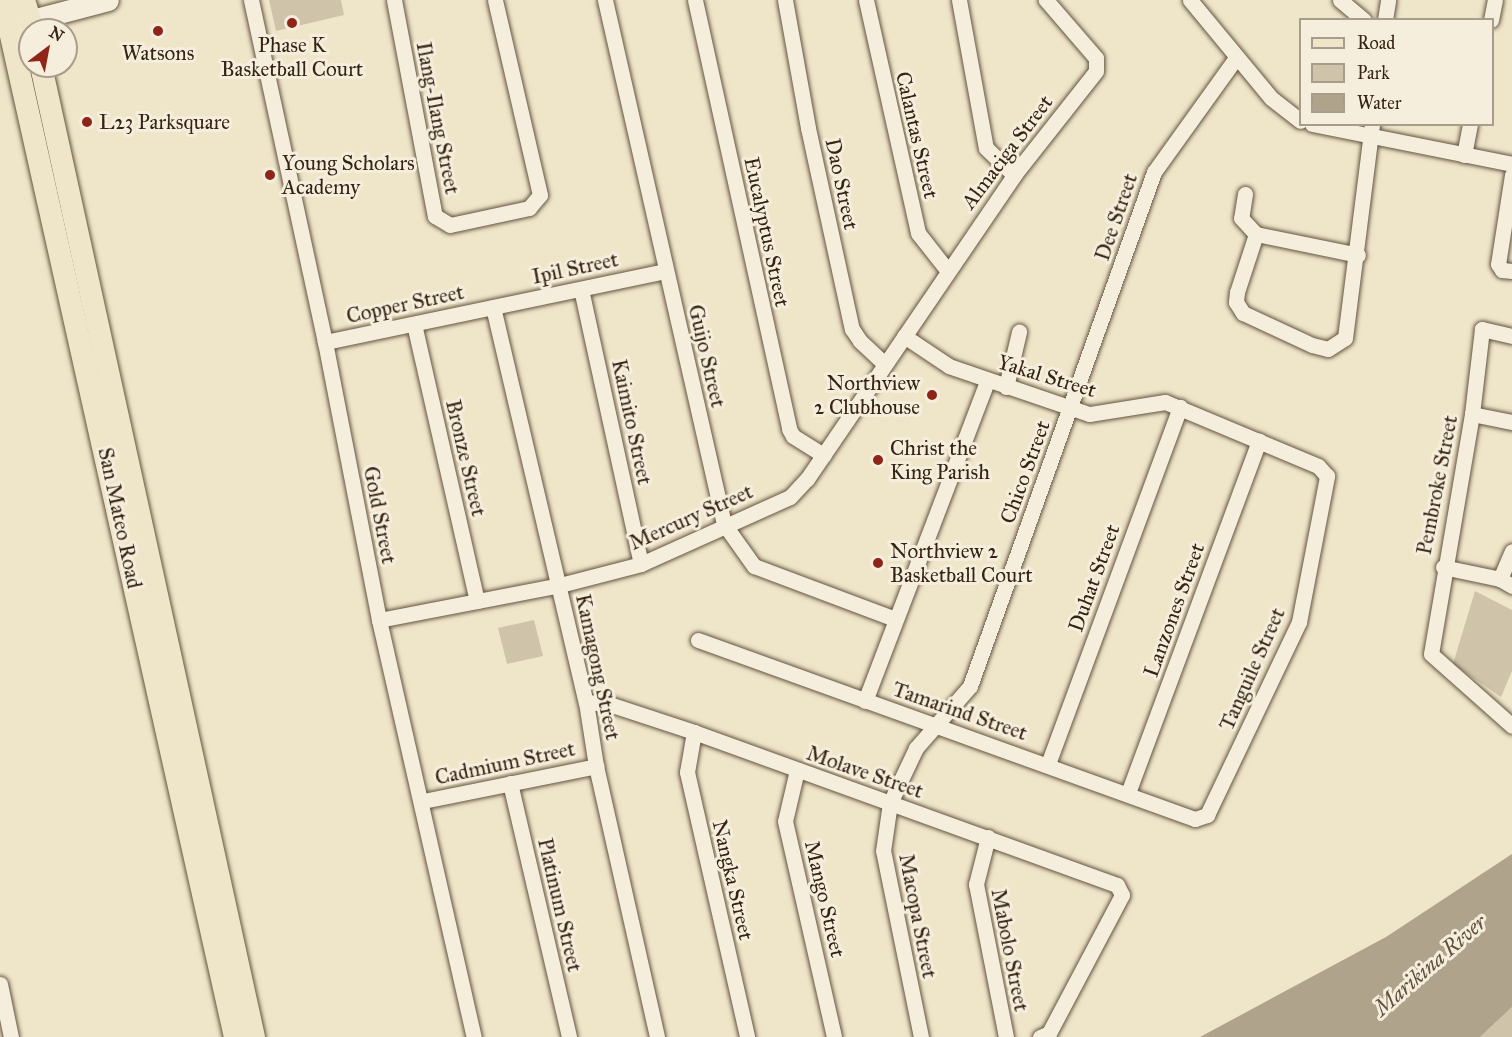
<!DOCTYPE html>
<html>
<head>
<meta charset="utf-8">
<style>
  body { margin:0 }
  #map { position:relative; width:1512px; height:1037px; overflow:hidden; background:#efe5c9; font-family:"IM FELL Great Primer",serif }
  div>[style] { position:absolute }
  .green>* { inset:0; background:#cfc4aa }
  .water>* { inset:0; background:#b0a38b }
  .roads { filter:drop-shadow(0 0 2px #645440) drop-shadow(0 0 2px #645440) }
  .street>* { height:15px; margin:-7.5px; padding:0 7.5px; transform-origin:7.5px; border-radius:7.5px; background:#f5eedc }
  .secondary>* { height:21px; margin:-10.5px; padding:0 10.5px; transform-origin:10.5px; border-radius:10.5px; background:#f5eedc }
  .primary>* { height:22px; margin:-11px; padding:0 11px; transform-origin:11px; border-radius:11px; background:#efe5c9 }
  .dots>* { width:16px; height:16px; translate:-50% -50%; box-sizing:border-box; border:3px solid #f5eedc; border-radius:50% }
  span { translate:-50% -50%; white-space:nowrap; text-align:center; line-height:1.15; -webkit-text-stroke:6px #f5eedc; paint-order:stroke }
  .poi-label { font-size:21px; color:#352313 }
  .left { translate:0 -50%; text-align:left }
  .right { translate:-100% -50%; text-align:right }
  .street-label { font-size:21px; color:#352313 }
  .water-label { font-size:22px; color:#60503d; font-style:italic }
  .legend { position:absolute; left:1299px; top:18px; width:195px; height:108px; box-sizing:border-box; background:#f5eedc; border:2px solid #a89d8c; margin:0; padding:8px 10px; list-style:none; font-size:18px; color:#352313 }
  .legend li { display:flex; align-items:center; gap:12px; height:30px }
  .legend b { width:30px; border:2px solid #a89d8c }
  .north { position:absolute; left:18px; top:18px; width:60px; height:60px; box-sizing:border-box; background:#f5eedc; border:2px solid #a89d8c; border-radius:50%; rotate:32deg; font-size:16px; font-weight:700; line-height:24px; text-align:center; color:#352313 }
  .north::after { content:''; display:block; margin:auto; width:21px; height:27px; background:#8f2418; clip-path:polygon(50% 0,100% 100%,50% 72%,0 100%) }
</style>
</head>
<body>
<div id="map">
  <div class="green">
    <i style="clip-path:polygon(269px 0,341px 0,344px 15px,276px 31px)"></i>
    <i style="clip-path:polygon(1475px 591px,1512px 610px,1512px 671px,1501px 697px,1453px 664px)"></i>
    <i style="clip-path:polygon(534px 620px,543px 656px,507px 664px,498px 628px)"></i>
    <i style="clip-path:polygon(1512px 1007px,1512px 1037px,1480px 1037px,1495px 1023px)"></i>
  </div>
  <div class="water">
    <i style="clip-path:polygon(1512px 854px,1512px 1007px,1480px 1037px,1200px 1037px,1386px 937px)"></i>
  </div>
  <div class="roads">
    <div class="street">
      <i style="left:251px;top:0;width:350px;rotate:77.8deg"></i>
      <i style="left:325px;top:342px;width:283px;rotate:79deg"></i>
      <i style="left:379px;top:620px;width:428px;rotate:77.2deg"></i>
      <i style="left:394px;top:0;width:220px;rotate:79.3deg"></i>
      <i style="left:435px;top:216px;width:17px;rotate:31deg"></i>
      <i style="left:450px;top:225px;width:81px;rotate:-12.1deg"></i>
      <i style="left:529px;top:208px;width:17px;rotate:-50deg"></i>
      <i style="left:540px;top:195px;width:200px;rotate:-103deg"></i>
      <i style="left:605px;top:0;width:537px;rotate:77.21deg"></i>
      <i style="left:724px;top:524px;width:52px;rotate:54.5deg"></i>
      <i style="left:754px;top:566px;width:151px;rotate:20.6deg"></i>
      <i style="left:695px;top:0;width:439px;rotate:77.6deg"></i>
      <i style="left:789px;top:429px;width:8px;rotate:60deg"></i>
      <i style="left:793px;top:436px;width:36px;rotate:32deg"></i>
      <i style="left:785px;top:0;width:130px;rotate:79.8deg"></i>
      <i style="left:808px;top:128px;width:206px;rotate:77.7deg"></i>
      <i style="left:852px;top:329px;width:14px;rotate:56deg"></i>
      <i style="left:860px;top:341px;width:34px;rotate:43deg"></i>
      <i style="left:866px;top:0;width:239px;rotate:77.4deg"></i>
      <i style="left:918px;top:233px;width:47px;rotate:51.9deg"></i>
      <i style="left:959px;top:0;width:150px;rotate:79.7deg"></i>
      <i style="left:986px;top:148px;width:39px;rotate:44deg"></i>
      <i style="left:1190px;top:0;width:127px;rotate:50.4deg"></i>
      <i style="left:1271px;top:98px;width:37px;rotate:38deg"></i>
      <i style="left:1340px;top:0;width:31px;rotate:40deg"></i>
      <i style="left:1385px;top:20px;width:20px;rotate:-81deg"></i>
      <i style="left:1491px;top:20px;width:20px;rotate:-79deg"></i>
      <i style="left:1312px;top:124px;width:204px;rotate:11.3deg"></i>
      <i style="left:1464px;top:155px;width:32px;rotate:-79deg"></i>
      <i style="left:1512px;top:175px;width:90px;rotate:98.9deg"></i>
      <i style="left:1498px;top:264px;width:7px;rotate:56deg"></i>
      <i style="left:1502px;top:270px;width:10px;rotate:6deg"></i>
      <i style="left:1245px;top:194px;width:24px;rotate:99deg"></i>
      <i style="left:1241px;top:218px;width:22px;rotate:47deg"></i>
      <i style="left:1256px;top:234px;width:104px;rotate:11.6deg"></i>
      <i style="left:1256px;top:234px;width:61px;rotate:108.1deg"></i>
      <i style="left:1237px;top:292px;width:10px;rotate:96deg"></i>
      <i style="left:1236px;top:302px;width:13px;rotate:58deg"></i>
      <i style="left:1243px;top:313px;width:76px;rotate:24.9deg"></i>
      <i style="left:1312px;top:345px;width:16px;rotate:14deg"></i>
      <i style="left:1328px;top:349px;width:20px;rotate:-33deg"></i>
      <i style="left:1345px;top:338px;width:216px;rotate:-82.8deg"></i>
      <i style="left:581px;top:289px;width:281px;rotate:77.7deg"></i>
      <i style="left:493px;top:307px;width:406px;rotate:76.8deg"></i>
      <i style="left:586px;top:702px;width:65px;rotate:81.1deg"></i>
      <i style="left:596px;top:766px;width:278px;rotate:77.3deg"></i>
      <i style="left:414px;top:324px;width:284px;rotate:77.2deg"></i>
      <i style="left:1512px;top:336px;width:31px;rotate:-167deg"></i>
      <i style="left:1482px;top:329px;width:86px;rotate:96.7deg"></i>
      <i style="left:1472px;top:414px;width:243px;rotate:99.7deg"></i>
      <i style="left:1431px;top:654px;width:108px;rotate:41.6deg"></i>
      <i style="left:325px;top:342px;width:348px;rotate:-11.8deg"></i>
      <i style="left:1006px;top:387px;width:57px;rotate:-76.7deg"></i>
      <i style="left:1472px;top:414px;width:41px;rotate:11.3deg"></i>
      <i style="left:1443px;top:567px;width:58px;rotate:11.9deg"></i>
      <i style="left:1500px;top:579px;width:14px;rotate:30deg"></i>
      <i style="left:1500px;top:579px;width:30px;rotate:-67deg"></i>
      <i style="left:379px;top:620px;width:184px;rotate:-10.9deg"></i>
      <i style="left:560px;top:585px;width:84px;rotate:-14.5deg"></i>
      <i style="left:641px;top:564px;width:163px;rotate:-24.2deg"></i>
      <i style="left:790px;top:497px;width:25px;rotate:-47deg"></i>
      <i style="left:807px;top:479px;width:368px;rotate:-55.7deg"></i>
      <i style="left:1014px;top:175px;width:132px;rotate:-51.7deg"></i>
      <i style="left:1096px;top:71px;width:13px;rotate:-90deg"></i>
      <i style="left:1096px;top:58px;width:77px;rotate:-130.8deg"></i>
      <i style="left:698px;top:640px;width:528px;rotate:19.81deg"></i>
      <i style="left:1195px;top:819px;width:13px;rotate:-18deg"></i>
      <i style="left:1207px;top:815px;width:214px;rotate:-64.5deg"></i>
      <i style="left:1299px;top:622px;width:149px;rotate:-79.1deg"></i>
      <i style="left:1327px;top:476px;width:13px;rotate:-132deg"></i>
      <i style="left:1318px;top:466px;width:166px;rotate:-157.3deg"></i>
      <i style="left:1165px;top:402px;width:77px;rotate:171deg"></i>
      <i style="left:1089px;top:414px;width:148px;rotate:-161.1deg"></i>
      <i style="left:949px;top:366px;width:54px;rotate:-146.3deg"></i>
      <i style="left:865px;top:701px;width:342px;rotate:-69.1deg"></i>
      <i style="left:586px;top:702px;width:23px;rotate:5deg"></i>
      <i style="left:609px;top:704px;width:89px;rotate:18.2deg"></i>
      <i style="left:694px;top:732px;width:450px;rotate:19.9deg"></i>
      <i style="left:1117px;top:885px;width:11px;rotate:63deg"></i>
      <i style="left:1122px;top:895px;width:156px;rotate:117.9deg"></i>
      <i style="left:1049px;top:1033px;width:10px;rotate:156deg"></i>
      <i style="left:694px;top:732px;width:41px;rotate:99.9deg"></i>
      <i style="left:687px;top:772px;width:272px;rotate:77.2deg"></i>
      <i style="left:1048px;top:764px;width:381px;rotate:-69.7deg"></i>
      <i style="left:797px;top:770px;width:52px;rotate:103.2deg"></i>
      <i style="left:785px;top:821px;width:221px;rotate:77.2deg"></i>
      <i style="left:510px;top:783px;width:261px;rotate:76.9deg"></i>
      <i style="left:1128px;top:793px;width:376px;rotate:-69.6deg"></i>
      <i style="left:423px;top:801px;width:177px;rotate:-11.4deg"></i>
      <i style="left:988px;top:837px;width:49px;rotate:104.3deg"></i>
      <i style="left:976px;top:884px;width:156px;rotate:78.9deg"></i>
      <i style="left:0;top:984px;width:54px;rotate:78.3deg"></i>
      <i style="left:921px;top:1037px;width:190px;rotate:-101.5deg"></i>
      <i style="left:883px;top:851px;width:49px;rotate:-81.7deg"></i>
      <i style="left:890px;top:803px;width:61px;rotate:-64.7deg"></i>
      <i style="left:916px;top:748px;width:82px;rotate:-48.9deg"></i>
      <i style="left:970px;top:686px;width:546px;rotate:-70.3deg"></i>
      <i style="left:1154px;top:172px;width:140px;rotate:-54.3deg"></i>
    </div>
    <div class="secondary">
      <i style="left:13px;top:25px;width:98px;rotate:-14.7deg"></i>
    </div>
    <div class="primary">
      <i style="left:3px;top:0;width:1063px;rotate:77.39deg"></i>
      <i style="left:24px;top:0;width:31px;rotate:73deg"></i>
      <i style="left:41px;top:66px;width:994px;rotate:77.63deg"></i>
    </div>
  </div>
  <div class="dots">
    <i style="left:292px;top:23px;background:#8f2418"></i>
    <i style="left:158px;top:31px;background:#8f2418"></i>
    <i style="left:87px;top:122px;background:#8f2418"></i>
    <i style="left:270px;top:175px;background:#8f2418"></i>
    <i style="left:932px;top:395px;background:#8f2418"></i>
    <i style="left:878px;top:460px;background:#8f2418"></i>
    <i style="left:878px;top:563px;background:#8f2418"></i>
  </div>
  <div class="poi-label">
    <span style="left:292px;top:57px">Phase K<br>Basketball Court</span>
    <span style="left:158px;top:53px">Watsons</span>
    <span class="left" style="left:99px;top:122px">L23 Parksquare</span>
    <span class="left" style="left:282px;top:175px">Young Scholars<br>Academy</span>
    <span class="right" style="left:920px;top:395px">Northview<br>2 Clubhouse</span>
    <span class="left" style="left:890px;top:460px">Christ the<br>King Parish</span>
    <span class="left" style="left:890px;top:563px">Northview 2<br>Basketball Court</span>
  </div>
  <div class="street-label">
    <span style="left:438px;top:118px;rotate:79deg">Ilang-Ilang Street</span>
    <span style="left:917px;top:135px;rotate:77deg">Calantas Street</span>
    <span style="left:1007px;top:152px;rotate:-53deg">Almaciga Street</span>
    <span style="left:842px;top:184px;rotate:78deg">Dao Street</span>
    <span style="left:1116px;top:217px;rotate:-71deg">Dee Street</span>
    <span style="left:767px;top:232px;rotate:78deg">Eucalyptus Street</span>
    <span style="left:575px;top:268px;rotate:-12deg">Ipil Street</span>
    <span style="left:405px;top:304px;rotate:-12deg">Copper Street</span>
    <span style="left:707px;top:356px;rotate:77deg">Guijo Street</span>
    <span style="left:1047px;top:376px;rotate:17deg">Yakal Street</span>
    <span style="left:632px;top:422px;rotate:78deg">Kaimito Street</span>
    <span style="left:466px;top:458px;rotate:77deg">Bronze Street</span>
    <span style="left:1025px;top:472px;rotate:-70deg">Chico Street</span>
    <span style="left:1437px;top:485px;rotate:-79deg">Pembroke Street</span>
    <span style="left:380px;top:515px;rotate:79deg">Gold Street</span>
    <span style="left:691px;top:517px;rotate:-24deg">Mercury Street</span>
    <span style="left:120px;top:518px;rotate:78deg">San Mateo Road</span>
    <span style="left:1094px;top:578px;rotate:-70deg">Duhat Street</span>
    <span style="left:1174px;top:610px;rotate:-70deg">Lanzones Street</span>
    <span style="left:598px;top:667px;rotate:78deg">Kamagong Street</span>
    <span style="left:1252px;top:669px;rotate:-66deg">Tanguile Street</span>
    <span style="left:960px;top:711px;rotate:19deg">Tamarind Street</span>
    <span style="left:505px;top:763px;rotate:-12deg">Cadmium Street</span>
    <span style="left:865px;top:772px;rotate:19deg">Molave Street</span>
    <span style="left:733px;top:880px;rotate:77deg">Nangka Street</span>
    <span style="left:825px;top:899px;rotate:77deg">Mango Street</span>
    <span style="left:560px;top:905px;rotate:77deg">Platinum Street</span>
    <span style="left:918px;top:916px;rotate:79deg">Macopa Street</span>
    <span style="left:1010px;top:950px;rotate:79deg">Mabolo Street</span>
  </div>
  <div class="water-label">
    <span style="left:1430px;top:965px;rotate:-41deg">Marikina River</span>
  </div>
  <ul class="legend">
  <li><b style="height:8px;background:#efe5c9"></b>Road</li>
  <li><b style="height:16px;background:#cfc4aa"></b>Park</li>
  <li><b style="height:16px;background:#b0a38b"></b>Water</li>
  </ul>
  <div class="north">N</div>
</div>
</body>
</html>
